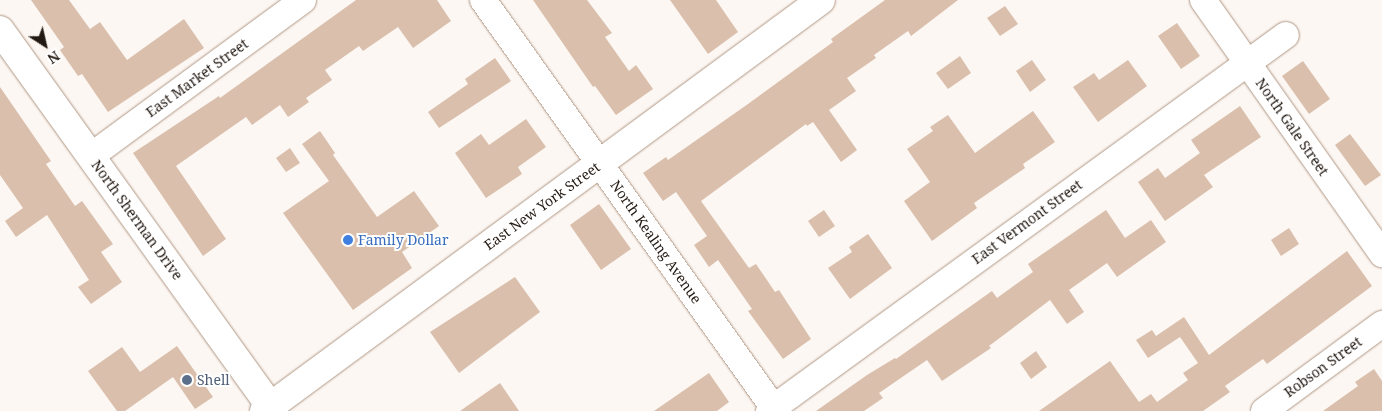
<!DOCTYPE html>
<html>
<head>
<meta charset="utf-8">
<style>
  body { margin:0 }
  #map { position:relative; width:1382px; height:411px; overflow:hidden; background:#fdf7f3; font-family:"Noto Serif",serif }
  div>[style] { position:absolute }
  .building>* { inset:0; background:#d9bfac }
  .roads { filter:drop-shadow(0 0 1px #b09885) drop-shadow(0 0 1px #b09885) }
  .minor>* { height:26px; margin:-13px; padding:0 13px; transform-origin:13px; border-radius:13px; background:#fff }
  .major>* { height:28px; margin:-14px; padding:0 14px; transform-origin:14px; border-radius:14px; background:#fff }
  .dots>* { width:14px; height:14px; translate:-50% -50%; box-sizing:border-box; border:2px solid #fff; border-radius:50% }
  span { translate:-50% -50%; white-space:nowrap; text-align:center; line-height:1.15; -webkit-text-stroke:4px #fff; paint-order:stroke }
  .street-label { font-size:14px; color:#221912 }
  .shop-label { font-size:14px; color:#366cbe }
  .left { translate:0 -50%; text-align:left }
  .service-label { font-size:14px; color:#4e5e75 }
  .north { position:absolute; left:20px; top:20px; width:50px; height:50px; -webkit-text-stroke:4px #fff; paint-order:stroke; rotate:145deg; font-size:14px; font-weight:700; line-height:20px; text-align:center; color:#221912 }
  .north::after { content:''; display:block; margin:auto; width:18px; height:22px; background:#221912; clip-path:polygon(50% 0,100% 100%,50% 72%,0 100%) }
</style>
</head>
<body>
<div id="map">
  <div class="building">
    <i style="clip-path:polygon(31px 0,69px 0,90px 29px,100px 22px,127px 60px,184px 19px,204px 48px,108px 112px,82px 74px,78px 76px,60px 50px,64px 47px)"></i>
    <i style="clip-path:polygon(356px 0,437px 0,451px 21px,413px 48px,398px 27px,363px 51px,359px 46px,325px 70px,332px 80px,306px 98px,309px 102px,288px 117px,280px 105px,252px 125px,246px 117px,176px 166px,226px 239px,203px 256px,133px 153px,219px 96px,220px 98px)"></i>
    <i style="clip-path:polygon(533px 0,587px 0,612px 33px,605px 37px,629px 71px,636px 65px,653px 89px,616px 115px,595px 86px,593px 87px)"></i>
    <i style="clip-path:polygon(670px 0,716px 0,738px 32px,708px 54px)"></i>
    <i style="clip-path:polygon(885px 0,958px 0,911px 36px,908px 31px,874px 55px,876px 58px,847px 78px,856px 91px,829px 110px,857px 150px,841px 162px,813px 122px,807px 126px,806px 124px,701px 201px,749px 268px,756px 264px,775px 292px,779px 290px,811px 339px,783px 359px,748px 311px,752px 309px,718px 260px,709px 267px,694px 245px,707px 236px,676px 192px,663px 201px,643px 173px,666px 157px,668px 160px,748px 104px,833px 42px,831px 39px)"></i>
    <i style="clip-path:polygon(1005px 6px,1018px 24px,1000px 36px,987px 18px)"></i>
    <i style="clip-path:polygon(1177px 23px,1200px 56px,1181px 69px,1158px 36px)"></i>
    <i style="clip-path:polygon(960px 56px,971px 73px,948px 89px,936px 73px)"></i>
    <i style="clip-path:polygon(495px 58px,511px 81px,439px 128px,428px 112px,468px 84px,465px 79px)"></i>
    <i style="clip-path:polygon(1032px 60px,1046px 80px,1030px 92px,1016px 71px)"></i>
    <i style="clip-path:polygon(1128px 60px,1147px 86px,1098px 122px,1073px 87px,1094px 73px,1099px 80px)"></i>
    <i style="clip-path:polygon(1303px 61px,1330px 99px,1309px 114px,1282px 76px)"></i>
    <i style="clip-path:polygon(0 87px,51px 161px,46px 164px,75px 206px,82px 201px,113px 244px,101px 252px,122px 282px,91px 304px,78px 287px,89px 280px,47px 215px,16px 237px,5px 221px,23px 208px,0 175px)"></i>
    <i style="clip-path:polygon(1240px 106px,1261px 137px,1204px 175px,1213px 187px,1165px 221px,1138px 182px,1158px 168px,1165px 178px,1200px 153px,1191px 140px)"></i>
    <i style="clip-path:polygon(1033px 111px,1055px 142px,1023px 164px,1025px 168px,974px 203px,977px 208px,932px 241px,904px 201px,930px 182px,907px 149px,933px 131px,930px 127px,948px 115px,975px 153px)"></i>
    <i style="clip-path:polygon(526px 119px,546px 147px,518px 167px,522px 174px,486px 198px,455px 153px,481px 134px,489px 145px)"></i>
    <i style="clip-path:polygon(320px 131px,335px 153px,333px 155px,377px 217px,414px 191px,439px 226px,402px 252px,412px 268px,353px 310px,283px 213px,329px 181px,302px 144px)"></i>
    <i style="clip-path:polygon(1350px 134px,1381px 175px,1365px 186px,1335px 145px)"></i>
    <i style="clip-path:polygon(290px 148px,300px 163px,286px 172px,276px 158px)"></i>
    <i style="clip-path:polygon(599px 204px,631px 249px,601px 270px,570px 225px)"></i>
    <i style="clip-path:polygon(824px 210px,835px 226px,819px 237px,808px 221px)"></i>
    <i style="clip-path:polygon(1106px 210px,1125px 238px,1151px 220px,1166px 242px,1117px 277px,1107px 263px,1069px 290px,1084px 312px,1067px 324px,1050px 300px,989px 346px,991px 348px,942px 381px,927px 360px,879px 393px,883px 398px,864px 411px,816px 411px,867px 375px,895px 358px,896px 359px,992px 291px,997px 298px,1033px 272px,1028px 264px)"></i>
    <i style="clip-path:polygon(1289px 228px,1299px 244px,1281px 256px,1271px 240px)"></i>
    <i style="clip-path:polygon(868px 234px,892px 268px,850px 299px,828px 268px,852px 252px,849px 247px)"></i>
    <i style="clip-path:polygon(1347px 251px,1372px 286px,1267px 364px,1263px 359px,1225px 386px,1230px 392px,1203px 411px,1039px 411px,1110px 361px,1139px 402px,1151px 394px,1157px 402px,1188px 380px,1183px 373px,1198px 363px,1180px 337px,1148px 358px,1136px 340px,1152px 330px,1156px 336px,1184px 317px,1209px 355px)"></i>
    <i style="clip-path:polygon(515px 277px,540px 312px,459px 373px,430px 332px)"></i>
    <i style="clip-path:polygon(177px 346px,213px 397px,195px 409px,173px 377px,125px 411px,117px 411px,88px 371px,122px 347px,140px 372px)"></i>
    <i style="clip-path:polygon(1036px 351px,1047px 367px,1031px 379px,1020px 363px)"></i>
    <i style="clip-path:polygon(1374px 369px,1382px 381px,1382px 411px,1323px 411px,1358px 386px,1355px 382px)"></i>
    <i style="clip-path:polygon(709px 373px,729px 402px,717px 411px,654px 411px)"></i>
    <i style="clip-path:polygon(500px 383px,519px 411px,460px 411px)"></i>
  </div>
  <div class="roads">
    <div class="minor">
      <i style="left:483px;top:0;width:505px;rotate:54.52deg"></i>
      <i style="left:1203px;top:0;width:311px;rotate:54.8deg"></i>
      <i style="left:91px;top:156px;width:263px;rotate:-36.3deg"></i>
      <i style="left:769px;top:411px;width:639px;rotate:-36.03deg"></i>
      <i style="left:1264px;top:411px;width:147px;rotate:-36.4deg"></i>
    </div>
    <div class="major">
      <i style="left:0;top:30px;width:469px;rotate:54.3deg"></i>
      <i style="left:264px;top:411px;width:692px;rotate:-36.42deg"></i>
    </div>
  </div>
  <div class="dots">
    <i style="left:348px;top:240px;background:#3f7fe0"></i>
    <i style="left:187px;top:380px;background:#5c6f8a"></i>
  </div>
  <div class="street-label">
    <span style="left:197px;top:78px;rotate:-36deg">East Market Street</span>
    <span style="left:1292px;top:127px;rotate:55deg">North Gale Street</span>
    <span style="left:542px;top:206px;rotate:-36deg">East New York Street</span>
    <span style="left:137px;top:220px;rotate:54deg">North Sherman Drive</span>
    <span style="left:1027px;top:222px;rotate:-36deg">East Vermont Street</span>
    <span style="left:656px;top:242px;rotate:55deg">North Kealing Avenue</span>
    <span style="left:1323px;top:367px;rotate:-36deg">Robson Street</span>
  </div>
  <div class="shop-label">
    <span class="left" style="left:358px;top:240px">Family Dollar</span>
  </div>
  <div class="service-label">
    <span class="left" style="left:197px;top:380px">Shell</span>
  </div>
  <div class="north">N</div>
</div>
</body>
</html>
